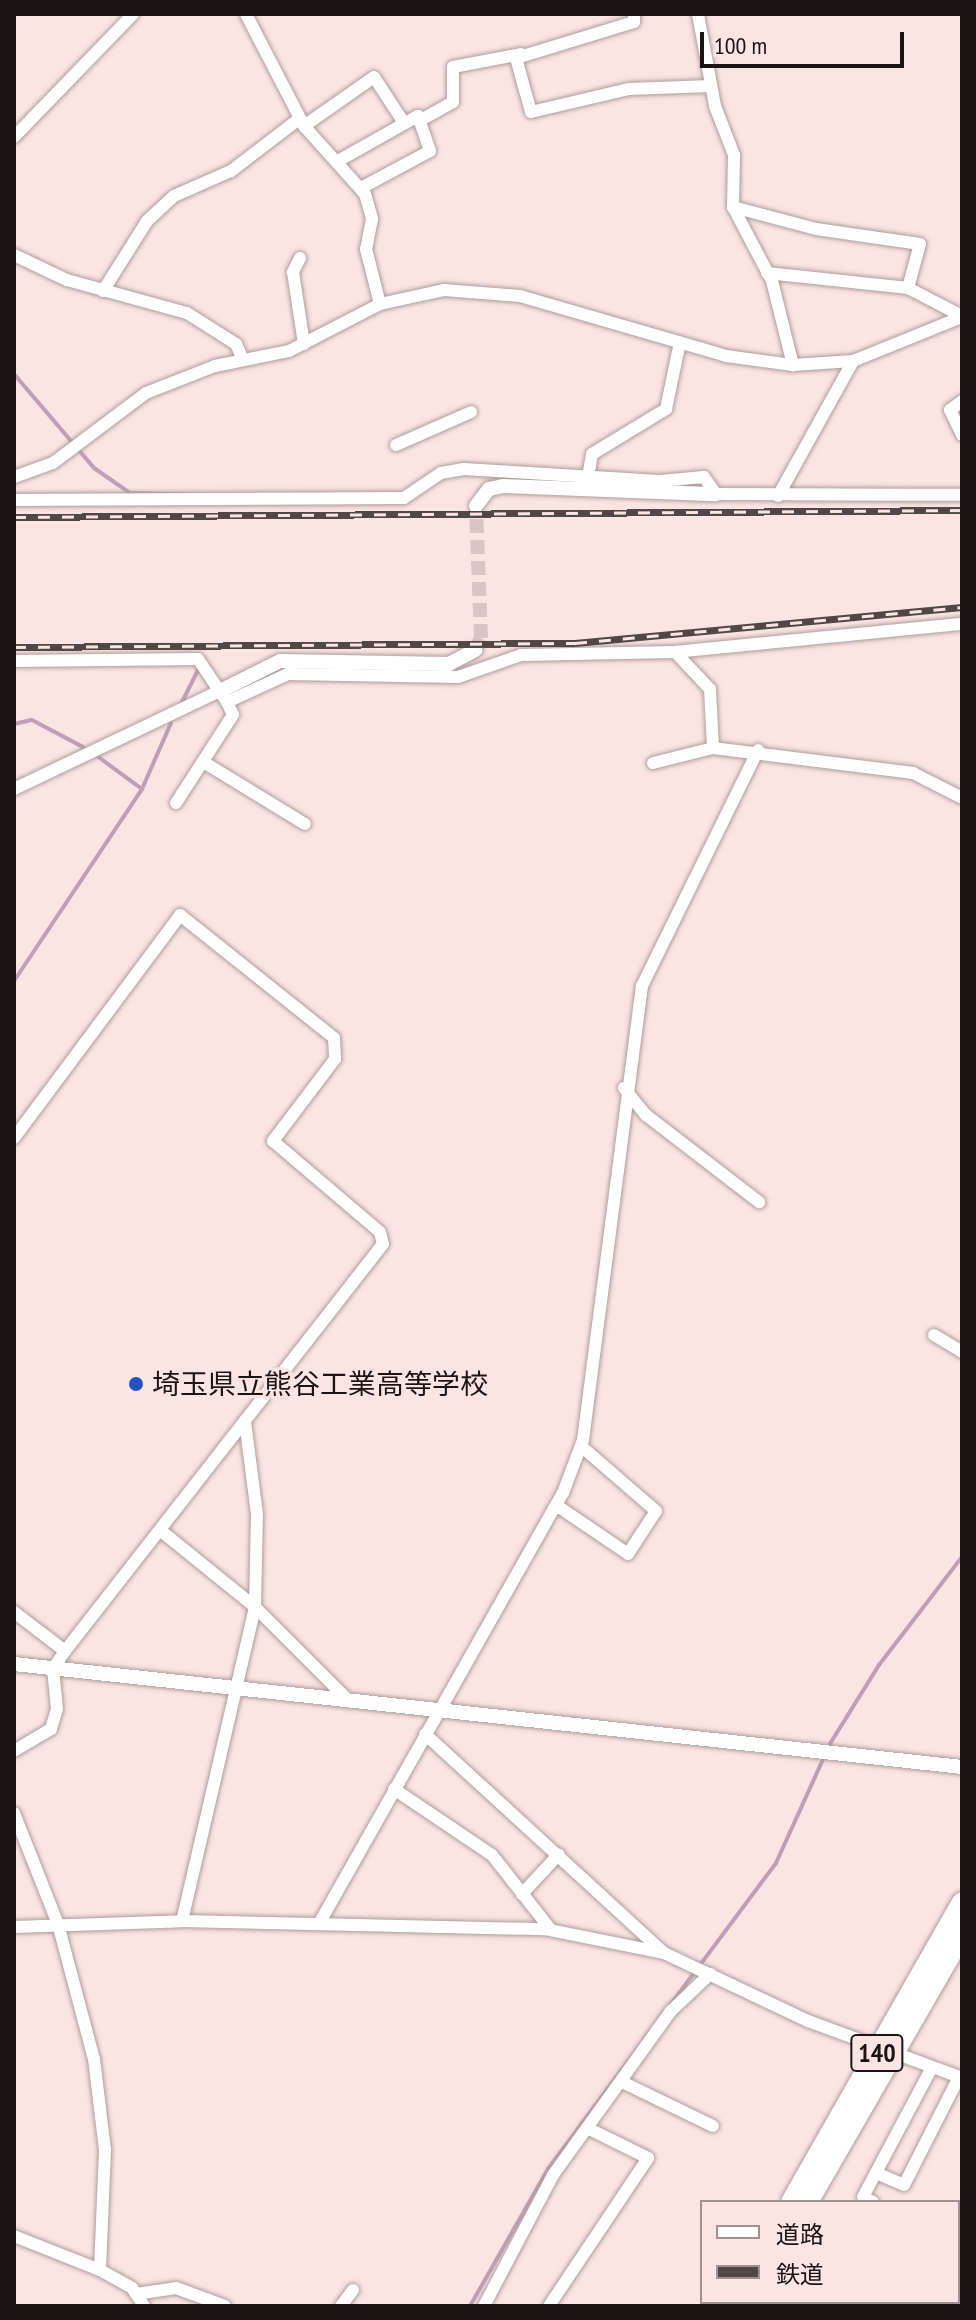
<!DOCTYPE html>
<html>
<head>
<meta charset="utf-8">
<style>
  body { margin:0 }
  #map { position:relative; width:976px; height:2320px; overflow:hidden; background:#fae5e3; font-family:"PT Sans Narrow","Noto Sans JP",sans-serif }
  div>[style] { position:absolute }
  .stream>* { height:4px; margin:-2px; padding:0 2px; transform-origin:2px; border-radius:2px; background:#c19eb7 }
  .tertiary-tunnel>* { height:14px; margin-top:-7px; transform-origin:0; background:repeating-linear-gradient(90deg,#d9c6c4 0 14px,transparent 0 21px) }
  .roads { filter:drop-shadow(0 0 2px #af9c99) drop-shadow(0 0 2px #af9c99) }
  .minor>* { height:12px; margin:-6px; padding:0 6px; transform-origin:6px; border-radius:6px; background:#fff }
  .tertiary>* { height:14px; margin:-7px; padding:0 7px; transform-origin:7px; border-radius:7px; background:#fff }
  .trunk>* { height:20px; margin:-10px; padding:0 10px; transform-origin:10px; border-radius:10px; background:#fff }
  .rail>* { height:7px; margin-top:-3.5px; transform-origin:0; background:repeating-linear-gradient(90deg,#fae5e3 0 12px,#514745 0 24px); box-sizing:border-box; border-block:2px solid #514745 }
  .dots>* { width:22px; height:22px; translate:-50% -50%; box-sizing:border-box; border:4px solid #fae5e3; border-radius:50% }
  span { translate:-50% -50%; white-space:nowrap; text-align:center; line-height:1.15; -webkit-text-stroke:6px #fae5e3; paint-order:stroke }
  .shield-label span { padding:2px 6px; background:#fae5e3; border:2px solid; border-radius:6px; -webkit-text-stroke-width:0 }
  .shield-label { font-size:26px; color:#1b1413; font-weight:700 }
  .poi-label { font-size:28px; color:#1b1413 }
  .left { translate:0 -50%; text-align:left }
  .frame { position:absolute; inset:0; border:16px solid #1b1413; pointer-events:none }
  .legend { position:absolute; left:700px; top:2200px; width:260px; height:104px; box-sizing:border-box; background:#fae5e3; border:2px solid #a19190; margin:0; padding:10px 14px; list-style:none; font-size:24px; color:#1b1413 }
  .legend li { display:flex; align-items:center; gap:16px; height:40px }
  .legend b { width:40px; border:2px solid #a19190 }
  .scale { position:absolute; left:700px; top:32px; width:204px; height:36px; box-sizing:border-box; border:4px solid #1b1413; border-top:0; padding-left:10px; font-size:24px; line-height:28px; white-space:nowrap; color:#1b1413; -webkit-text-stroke:6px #fae5e3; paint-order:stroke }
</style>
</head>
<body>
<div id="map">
  <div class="stream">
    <i style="left:14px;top:374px;width:123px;rotate:49.6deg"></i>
    <i style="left:94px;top:468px;width:44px;rotate:34.8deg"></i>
    <i style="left:130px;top:493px;width:69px;rotate:1.7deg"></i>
    <i style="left:180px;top:706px;width:40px;rotate:-63.4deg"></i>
    <i style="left:14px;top:724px;width:18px;rotate:-13deg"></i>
    <i style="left:32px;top:720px;width:58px;rotate:27.9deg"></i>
    <i style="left:97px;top:756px;width:56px;rotate:36.3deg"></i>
    <i style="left:14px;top:981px;width:231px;rotate:-56.3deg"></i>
    <i style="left:142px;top:789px;width:72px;rotate:-66.3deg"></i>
    <i style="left:828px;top:1747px;width:97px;rotate:-58.1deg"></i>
    <i style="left:879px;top:1665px;width:136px;rotate:-52.5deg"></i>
    <i style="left:470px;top:2306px;width:158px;rotate:-60.3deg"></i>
    <i style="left:548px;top:2169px;width:382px;rotate:-53.3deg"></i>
    <i style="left:776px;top:1863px;width:119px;rotate:-65.6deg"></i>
  </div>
  <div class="tertiary-tunnel">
    <i style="left:475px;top:650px;width:13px;rotate:-63deg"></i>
    <i style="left:481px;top:638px;width:132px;rotate:-92.2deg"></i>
  </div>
  <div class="roads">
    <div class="minor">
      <i style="left:246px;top:14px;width:126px;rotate:62.6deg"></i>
      <i style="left:304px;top:126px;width:91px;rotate:48.1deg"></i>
      <i style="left:365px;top:194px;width:26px;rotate:74deg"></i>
      <i style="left:372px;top:219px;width:31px;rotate:101deg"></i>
      <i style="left:366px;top:249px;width:57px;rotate:75.7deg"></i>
      <i style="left:634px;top:14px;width:8px;rotate:90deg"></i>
      <i style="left:634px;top:22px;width:123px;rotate:163deg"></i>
      <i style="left:516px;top:58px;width:56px;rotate:74.5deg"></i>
      <i style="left:531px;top:112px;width:101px;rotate:-13.2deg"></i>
      <i style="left:629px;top:89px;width:82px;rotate:-2.1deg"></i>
      <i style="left:698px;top:14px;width:94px;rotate:79.5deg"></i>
      <i style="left:715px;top:106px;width:53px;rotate:68.8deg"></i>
      <i style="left:734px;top:155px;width:52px;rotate:91.1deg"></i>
      <i style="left:733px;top:207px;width:84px;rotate:62.2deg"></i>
      <i style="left:772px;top:281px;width:87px;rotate:76deg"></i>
      <i style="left:419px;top:121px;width:39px;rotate:-29deg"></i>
      <i style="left:453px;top:102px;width:35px;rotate:-90deg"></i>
      <i style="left:453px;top:67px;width:69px;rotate:-10.8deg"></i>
      <i style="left:304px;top:126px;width:85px;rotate:-35deg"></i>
      <i style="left:374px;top:77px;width:55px;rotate:56.9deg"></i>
      <i style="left:14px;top:137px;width:171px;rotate:-45.9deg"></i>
      <i style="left:338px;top:161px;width:92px;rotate:-29.4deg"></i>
      <i style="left:418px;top:116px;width:37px;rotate:71deg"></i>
      <i style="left:430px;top:151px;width:78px;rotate:151.8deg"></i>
      <i style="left:733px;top:207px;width:86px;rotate:14.8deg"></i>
      <i style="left:816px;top:229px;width:105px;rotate:8.2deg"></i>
      <i style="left:920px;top:244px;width:46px;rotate:105.3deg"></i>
      <i style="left:14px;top:255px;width:59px;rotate:25.3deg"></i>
      <i style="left:67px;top:280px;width:124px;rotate:15.4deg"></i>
      <i style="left:187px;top:313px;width:58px;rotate:32.3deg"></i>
      <i style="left:236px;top:344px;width:17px;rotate:66deg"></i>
      <i style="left:300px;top:258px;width:16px;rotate:117deg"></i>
      <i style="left:293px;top:272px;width:73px;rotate:81.3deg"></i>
      <i style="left:767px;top:273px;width:142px;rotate:6.1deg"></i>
      <i style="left:908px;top:288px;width:61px;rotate:27.4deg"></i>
      <i style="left:103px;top:291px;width:83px;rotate:-57.8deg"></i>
      <i style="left:147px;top:221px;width:37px;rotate:-43deg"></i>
      <i style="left:174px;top:196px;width:62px;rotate:-23.7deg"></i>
      <i style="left:231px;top:171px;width:87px;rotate:-37.5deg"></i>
      <i style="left:962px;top:401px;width:15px;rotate:143deg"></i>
      <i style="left:950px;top:410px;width:28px;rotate:64deg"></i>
      <i style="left:396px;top:445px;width:82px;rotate:-23.7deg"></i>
      <i style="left:14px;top:477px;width:41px;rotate:-19.7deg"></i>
      <i style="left:53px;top:463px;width:116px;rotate:-37deg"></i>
      <i style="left:146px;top:393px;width:74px;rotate:-21.4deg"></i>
      <i style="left:215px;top:366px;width:76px;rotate:-11.5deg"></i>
      <i style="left:289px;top:351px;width:102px;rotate:-27.3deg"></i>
      <i style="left:380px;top:304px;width:66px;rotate:-12.3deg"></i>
      <i style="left:444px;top:290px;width:76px;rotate:4.5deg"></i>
      <i style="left:520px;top:296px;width:215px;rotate:16.2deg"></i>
      <i style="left:726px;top:356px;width:68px;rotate:7.7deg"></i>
      <i style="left:793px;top:365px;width:60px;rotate:-3.8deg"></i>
      <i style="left:853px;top:361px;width:118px;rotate:-22deg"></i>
      <i style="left:588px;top:477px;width:23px;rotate:-80deg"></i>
      <i style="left:592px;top:454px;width:87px;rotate:-31.3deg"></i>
      <i style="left:666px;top:409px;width:68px;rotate:-78.2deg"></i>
      <i style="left:778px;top:496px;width:154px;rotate:-60.9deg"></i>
      <i style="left:14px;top:500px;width:390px;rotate:-0.3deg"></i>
      <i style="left:404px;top:498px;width:45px;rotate:-34deg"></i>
      <i style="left:441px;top:473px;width:23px;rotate:-10deg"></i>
      <i style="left:464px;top:469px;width:195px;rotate:3.5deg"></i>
      <i style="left:659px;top:481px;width:45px;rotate:-5.1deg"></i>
      <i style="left:704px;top:477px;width:21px;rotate:55deg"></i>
      <i style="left:716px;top:494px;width:246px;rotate:0.2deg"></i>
      <i style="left:675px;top:652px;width:51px;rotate:46.6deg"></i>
      <i style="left:710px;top:689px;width:59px;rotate:87.1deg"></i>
      <i style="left:713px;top:748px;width:202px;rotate:7.1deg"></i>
      <i style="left:913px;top:773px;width:55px;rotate:27deg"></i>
      <i style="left:14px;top:661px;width:184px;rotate:-0.6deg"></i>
      <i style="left:198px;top:659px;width:52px;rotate:56deg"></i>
      <i style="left:227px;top:702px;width:67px;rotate:-24.7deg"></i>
      <i style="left:288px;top:674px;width:170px;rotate:1deg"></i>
      <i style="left:458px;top:677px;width:67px;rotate:-19.2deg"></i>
      <i style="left:521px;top:655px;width:154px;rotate:-1.1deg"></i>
      <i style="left:675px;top:652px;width:288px;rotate:-5.6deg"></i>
      <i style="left:205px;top:763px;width:117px;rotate:31.4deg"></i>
      <i style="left:653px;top:763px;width:62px;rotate:-14deg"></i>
      <i style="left:14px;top:789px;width:230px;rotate:-25.5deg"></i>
      <i style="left:176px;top:803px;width:105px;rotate:-57.1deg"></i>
      <i style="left:233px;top:715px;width:14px;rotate:-115deg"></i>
      <i style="left:624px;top:1088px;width:35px;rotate:51deg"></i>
      <i style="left:646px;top:1115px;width:143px;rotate:37.6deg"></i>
      <i style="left:14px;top:1138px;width:278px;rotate:-53.3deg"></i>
      <i style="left:180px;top:915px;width:197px;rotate:38.6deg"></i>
      <i style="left:334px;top:1038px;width:21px;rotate:87deg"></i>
      <i style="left:335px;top:1059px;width:103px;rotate:127.1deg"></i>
      <i style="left:273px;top:1141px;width:140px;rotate:40.4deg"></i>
      <i style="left:380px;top:1232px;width:12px;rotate:76deg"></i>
      <i style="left:383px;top:1244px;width:517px;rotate:128deg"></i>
      <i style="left:65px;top:1651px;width:22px;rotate:124deg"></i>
      <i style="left:53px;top:1669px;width:40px;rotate:84.3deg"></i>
      <i style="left:57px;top:1709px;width:21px;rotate:107deg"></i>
      <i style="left:51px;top:1729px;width:43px;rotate:149.3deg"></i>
      <i style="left:934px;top:1335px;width:33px;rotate:31deg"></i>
      <i style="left:556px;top:1505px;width:87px;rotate:34.2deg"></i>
      <i style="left:628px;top:1554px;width:51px;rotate:-56.9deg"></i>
      <i style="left:656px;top:1511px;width:99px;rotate:-139.1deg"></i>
      <i style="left:160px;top:1530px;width:122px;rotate:39deg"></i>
      <i style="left:255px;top:1607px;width:134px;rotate:45deg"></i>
      <i style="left:14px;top:1612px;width:64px;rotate:37.4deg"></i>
      <i style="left:425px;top:1734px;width:324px;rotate:42.5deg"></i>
      <i style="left:394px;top:1789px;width:118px;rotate:34deg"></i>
      <i style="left:492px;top:1855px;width:95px;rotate:51.8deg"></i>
      <i style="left:14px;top:1813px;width:119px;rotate:68.4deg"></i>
      <i style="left:58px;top:1924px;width:140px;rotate:75.1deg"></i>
      <i style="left:94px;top:2059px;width:92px;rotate:83.1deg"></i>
      <i style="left:105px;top:2150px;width:120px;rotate:92.4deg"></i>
      <i style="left:522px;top:1894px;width:54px;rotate:-47.2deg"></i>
      <i style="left:182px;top:1921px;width:322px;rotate:-76.9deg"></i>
      <i style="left:255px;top:1607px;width:93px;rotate:-88.8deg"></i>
      <i style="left:257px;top:1514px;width:94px;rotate:-97.4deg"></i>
      <i style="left:320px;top:1922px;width:493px;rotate:-60.5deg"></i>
      <i style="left:563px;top:1493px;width:57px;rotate:-69.3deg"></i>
      <i style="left:583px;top:1440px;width:458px;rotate:-82.6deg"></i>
      <i style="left:642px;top:986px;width:263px;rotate:-63.8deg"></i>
      <i style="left:14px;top:1927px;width:168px;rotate:-2deg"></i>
      <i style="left:182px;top:1921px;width:363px;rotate:1.3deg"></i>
      <i style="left:545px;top:1929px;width:121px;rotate:11.4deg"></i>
      <i style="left:664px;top:1953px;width:159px;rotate:25.3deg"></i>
      <i style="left:808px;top:2021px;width:164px;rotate:20.3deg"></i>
      <i style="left:622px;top:2082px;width:101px;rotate:25.8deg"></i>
      <i style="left:876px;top:2173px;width:30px;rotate:23deg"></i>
      <i style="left:904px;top:2185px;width:121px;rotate:-63deg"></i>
      <i style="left:873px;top:2202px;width:11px;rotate:-153deg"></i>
      <i style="left:863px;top:2197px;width:147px;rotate:-62deg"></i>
      <i style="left:958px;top:2214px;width:5px;rotate:37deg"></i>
      <i style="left:14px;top:2236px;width:92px;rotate:21.6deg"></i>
      <i style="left:100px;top:2270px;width:37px;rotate:29deg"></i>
      <i style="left:132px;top:2288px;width:22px;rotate:56deg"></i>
      <i style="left:136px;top:2294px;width:40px;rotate:-8.5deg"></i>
      <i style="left:176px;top:2288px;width:52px;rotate:20.2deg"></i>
      <i style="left:874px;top:2302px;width:4px;rotate:76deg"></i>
      <i style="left:341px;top:2306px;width:20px;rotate:-53deg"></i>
      <i style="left:484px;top:2306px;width:148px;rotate:-62.2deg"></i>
      <i style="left:553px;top:2175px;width:202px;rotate:-54.3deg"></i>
      <i style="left:671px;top:2011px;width:54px;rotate:-43.5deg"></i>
      <i style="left:549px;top:2306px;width:178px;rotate:-56.2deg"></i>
      <i style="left:648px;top:2158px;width:68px;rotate:-153.8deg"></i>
    </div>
    <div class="tertiary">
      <i style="left:476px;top:506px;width:21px;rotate:-53deg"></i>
      <i style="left:489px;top:489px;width:14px;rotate:-12deg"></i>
      <i style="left:503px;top:486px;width:213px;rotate:2.2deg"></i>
      <i style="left:222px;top:690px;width:65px;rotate:-26.6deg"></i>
      <i style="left:280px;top:661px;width:169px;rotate:1deg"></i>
      <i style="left:449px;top:664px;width:30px;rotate:-28deg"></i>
      <i style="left:14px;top:1664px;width:954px;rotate:6.2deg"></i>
    </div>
    <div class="trunk">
      <i style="left:791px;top:2202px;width:345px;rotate:-60.3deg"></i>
      <i style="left:808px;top:2202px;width:308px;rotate:-60deg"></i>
      <i style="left:731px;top:2306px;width:4px;rotate:-63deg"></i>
      <i style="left:748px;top:2306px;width:4px;rotate:-63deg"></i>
    </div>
  </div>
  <div class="rail">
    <i style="left:14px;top:517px;width:948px;rotate:-0.42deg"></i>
    <i style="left:14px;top:647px;width:561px;rotate:-0.41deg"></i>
    <i style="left:575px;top:643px;width:389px;rotate:-5.3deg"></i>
  </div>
  <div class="dots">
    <i style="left:136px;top:1384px;background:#2154c1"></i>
  </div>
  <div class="shield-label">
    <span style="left:877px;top:2053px">140</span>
  </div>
  <div class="poi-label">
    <span class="left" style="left:152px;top:1384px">埼玉県立熊谷工業高等学校</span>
  </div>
  <div class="frame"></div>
  <ul class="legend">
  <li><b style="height:10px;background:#fff"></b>道路</li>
  <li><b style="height:10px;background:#514745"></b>鉄道</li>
  </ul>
  <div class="scale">100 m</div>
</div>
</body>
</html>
